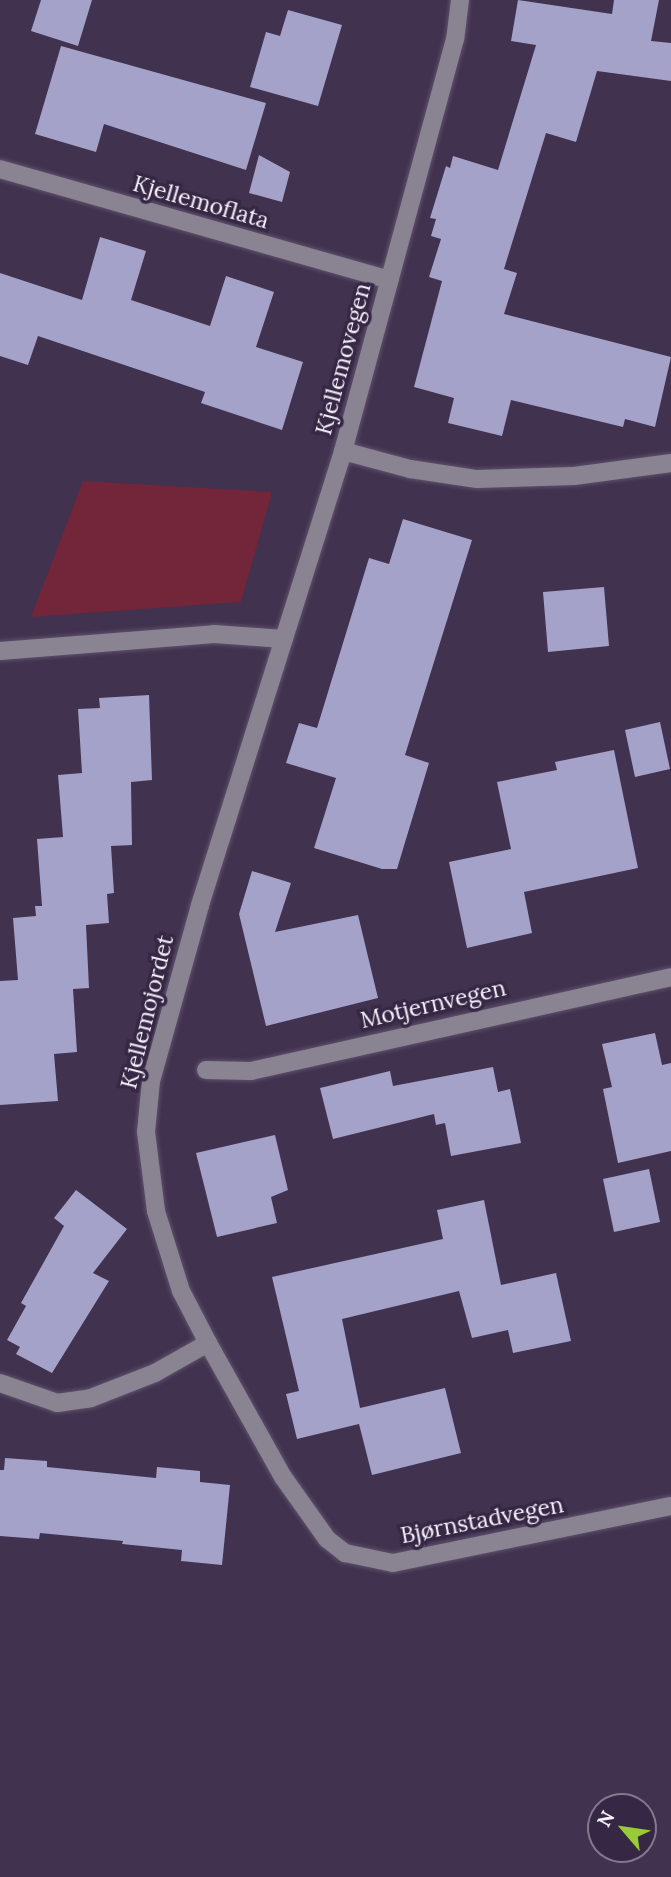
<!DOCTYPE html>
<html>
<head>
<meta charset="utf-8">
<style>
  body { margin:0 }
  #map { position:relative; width:671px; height:1877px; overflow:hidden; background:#41324f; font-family:Lora,serif }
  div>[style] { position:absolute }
  .green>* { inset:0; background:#73253a }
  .building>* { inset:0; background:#a4a2c8 }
  .roads { filter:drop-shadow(0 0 2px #5e516b) drop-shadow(0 0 2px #5e516b) }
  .minor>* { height:18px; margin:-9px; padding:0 9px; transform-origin:9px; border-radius:9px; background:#8a8392 }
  span { translate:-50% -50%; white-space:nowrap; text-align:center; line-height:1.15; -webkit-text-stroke:7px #362845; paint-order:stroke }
  .street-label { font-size:23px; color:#f6f1fc }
  .north { position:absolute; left:587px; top:1793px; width:70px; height:70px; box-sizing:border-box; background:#362845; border:2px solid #83788e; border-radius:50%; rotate:299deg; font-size:19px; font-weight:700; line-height:28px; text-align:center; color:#f6f1fc }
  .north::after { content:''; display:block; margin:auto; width:24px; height:32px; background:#98cb37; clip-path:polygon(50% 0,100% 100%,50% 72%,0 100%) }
</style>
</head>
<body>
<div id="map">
  <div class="green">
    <i style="clip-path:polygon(83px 481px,272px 492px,241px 602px,31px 617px)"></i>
  </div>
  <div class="building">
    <i style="clip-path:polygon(41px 0,92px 0,78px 46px,31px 31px)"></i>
    <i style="clip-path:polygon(518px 0,612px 14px,614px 0,659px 0,651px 41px,671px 43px,671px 81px,597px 71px,576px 142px,546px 133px,504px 269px,517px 273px,504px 314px,671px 357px,655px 427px,625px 419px,623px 427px,511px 400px,502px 436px,448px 423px,454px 398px,414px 387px,442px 281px,429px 277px,441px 239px,431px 236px,436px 219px,430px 218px,446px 166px,450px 168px,453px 156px,498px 170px,536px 45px,511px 41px)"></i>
    <i style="clip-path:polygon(288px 10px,342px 25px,318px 106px,250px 87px,266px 32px,280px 36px)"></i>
    <i style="clip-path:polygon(61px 46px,266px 103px,246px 170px,104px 124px,96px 152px,35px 134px)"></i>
    <i style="clip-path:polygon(259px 155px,290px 172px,282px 202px,249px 193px)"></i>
    <i style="clip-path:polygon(100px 237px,146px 251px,131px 300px,210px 326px,226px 276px,274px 292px,256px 347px,303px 362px,282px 430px,201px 403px,205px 392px,38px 336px,28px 365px,0 356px,0 273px,82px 300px)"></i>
    <i style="clip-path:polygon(403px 519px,472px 540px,405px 755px,429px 763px,397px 869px,382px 869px,314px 848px,336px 778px,286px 763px,299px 723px,317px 728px,369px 558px,389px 564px)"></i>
    <i style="clip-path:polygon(604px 587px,609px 646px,548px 652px,543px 592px)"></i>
    <i style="clip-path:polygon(149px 695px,152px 780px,131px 782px,132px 845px,111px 846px,114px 893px,107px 894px,109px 923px,86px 925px,89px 988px,73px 989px,77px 1052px,54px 1054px,58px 1101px,0 1105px,0 981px,18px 980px,13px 918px,36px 916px,35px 906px,42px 906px,37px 839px,63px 837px,58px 775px,82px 773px,78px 709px,100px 708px,99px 698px)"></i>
    <i style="clip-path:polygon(660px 722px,670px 769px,635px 777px,625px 730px)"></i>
    <i style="clip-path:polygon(614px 750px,638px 868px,524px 892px,532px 933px,467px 948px,449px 862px,511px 849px,497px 782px,557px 770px,555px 762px)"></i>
    <i style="clip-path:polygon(252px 871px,291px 883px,275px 932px,358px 915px,378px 998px,266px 1026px,239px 914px)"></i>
    <i style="clip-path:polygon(655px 1033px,662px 1065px,671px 1063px,671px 1151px,618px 1163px,603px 1089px,612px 1087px,602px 1044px)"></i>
    <i style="clip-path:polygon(493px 1067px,498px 1092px,510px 1089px,521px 1143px,451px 1156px,445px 1123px,436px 1125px,434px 1114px,333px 1139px,320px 1088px,390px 1071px,393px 1086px)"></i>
    <i style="clip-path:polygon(275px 1135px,288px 1190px,271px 1197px,277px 1223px,217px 1237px,196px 1153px)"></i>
    <i style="clip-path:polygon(649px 1169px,660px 1222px,614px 1232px,603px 1179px)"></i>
    <i style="clip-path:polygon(76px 1190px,127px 1229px,93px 1273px,109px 1281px,52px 1373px,16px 1354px,20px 1347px,7px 1340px,26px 1306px,21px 1303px,64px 1226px,54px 1218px)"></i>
    <i style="clip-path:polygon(484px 1200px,501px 1285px,556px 1273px,571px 1341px,513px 1353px,508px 1330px,472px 1338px,459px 1291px,342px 1319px,360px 1408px,445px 1388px,461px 1453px,372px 1475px,359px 1424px,297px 1439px,286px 1394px,299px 1391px,272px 1277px,443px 1239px,437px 1210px)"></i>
    <i style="clip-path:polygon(5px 1458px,47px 1461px,47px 1467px,156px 1478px,157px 1467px,200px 1471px,200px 1482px,230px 1485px,222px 1565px,181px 1561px,182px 1550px,122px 1544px,123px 1541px,40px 1533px,39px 1539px,0 1536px,0 1470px,4px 1470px)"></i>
  </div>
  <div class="roads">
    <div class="minor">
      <i style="left:460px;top:0;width:39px;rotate:97deg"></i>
      <i style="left:455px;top:39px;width:427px;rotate:105.2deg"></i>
      <i style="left:343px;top:451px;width:69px;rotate:15deg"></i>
      <i style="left:410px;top:469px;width:68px;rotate:8.5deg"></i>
      <i style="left:477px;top:479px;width:97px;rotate:-1.8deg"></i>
      <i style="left:574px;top:476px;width:98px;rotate:-7.6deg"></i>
      <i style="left:0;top:169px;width:405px;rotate:15.9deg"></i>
      <i style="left:0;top:651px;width:215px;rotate:-4.5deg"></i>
      <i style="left:214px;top:634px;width:70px;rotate:4.1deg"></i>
      <i style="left:206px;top:1070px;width:45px;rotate:1.3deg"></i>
      <i style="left:251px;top:1071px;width:430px;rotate:-12.6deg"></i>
      <i style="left:208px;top:1343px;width:154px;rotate:60.8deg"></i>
      <i style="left:283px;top:1477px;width:76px;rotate:54.6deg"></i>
      <i style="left:327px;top:1539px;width:23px;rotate:38deg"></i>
      <i style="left:345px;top:1553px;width:49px;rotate:11.8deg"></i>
      <i style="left:393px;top:1563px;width:284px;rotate:-11.6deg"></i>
      <i style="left:0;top:1383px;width:60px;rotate:19.3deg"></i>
      <i style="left:57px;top:1403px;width:34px;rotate:-8deg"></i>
      <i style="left:91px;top:1398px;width:69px;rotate:-21.3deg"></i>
      <i style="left:155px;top:1373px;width:61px;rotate:-29.5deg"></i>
      <i style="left:208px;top:1343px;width:59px;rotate:-117.4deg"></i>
      <i style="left:181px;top:1291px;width:84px;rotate:-107.4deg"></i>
      <i style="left:156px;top:1211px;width:80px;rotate:-97.2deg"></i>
      <i style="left:146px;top:1132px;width:51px;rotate:-84.4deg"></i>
      <i style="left:151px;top:1081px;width:183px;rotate:-74.4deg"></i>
      <i style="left:200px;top:905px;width:476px;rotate:-72.5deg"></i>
    </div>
  </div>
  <div class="street-label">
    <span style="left:201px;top:202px;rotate:16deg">Kjellemoflata</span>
    <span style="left:343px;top:359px;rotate:-75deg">Kjellemovegen</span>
    <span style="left:433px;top:1004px;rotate:-13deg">Motjernvegen</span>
    <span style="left:147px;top:1012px;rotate:-76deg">Kjellemojordet</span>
    <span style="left:482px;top:1520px;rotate:-11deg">Bjørnstadvegen</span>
  </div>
  <div class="north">N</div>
</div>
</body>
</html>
